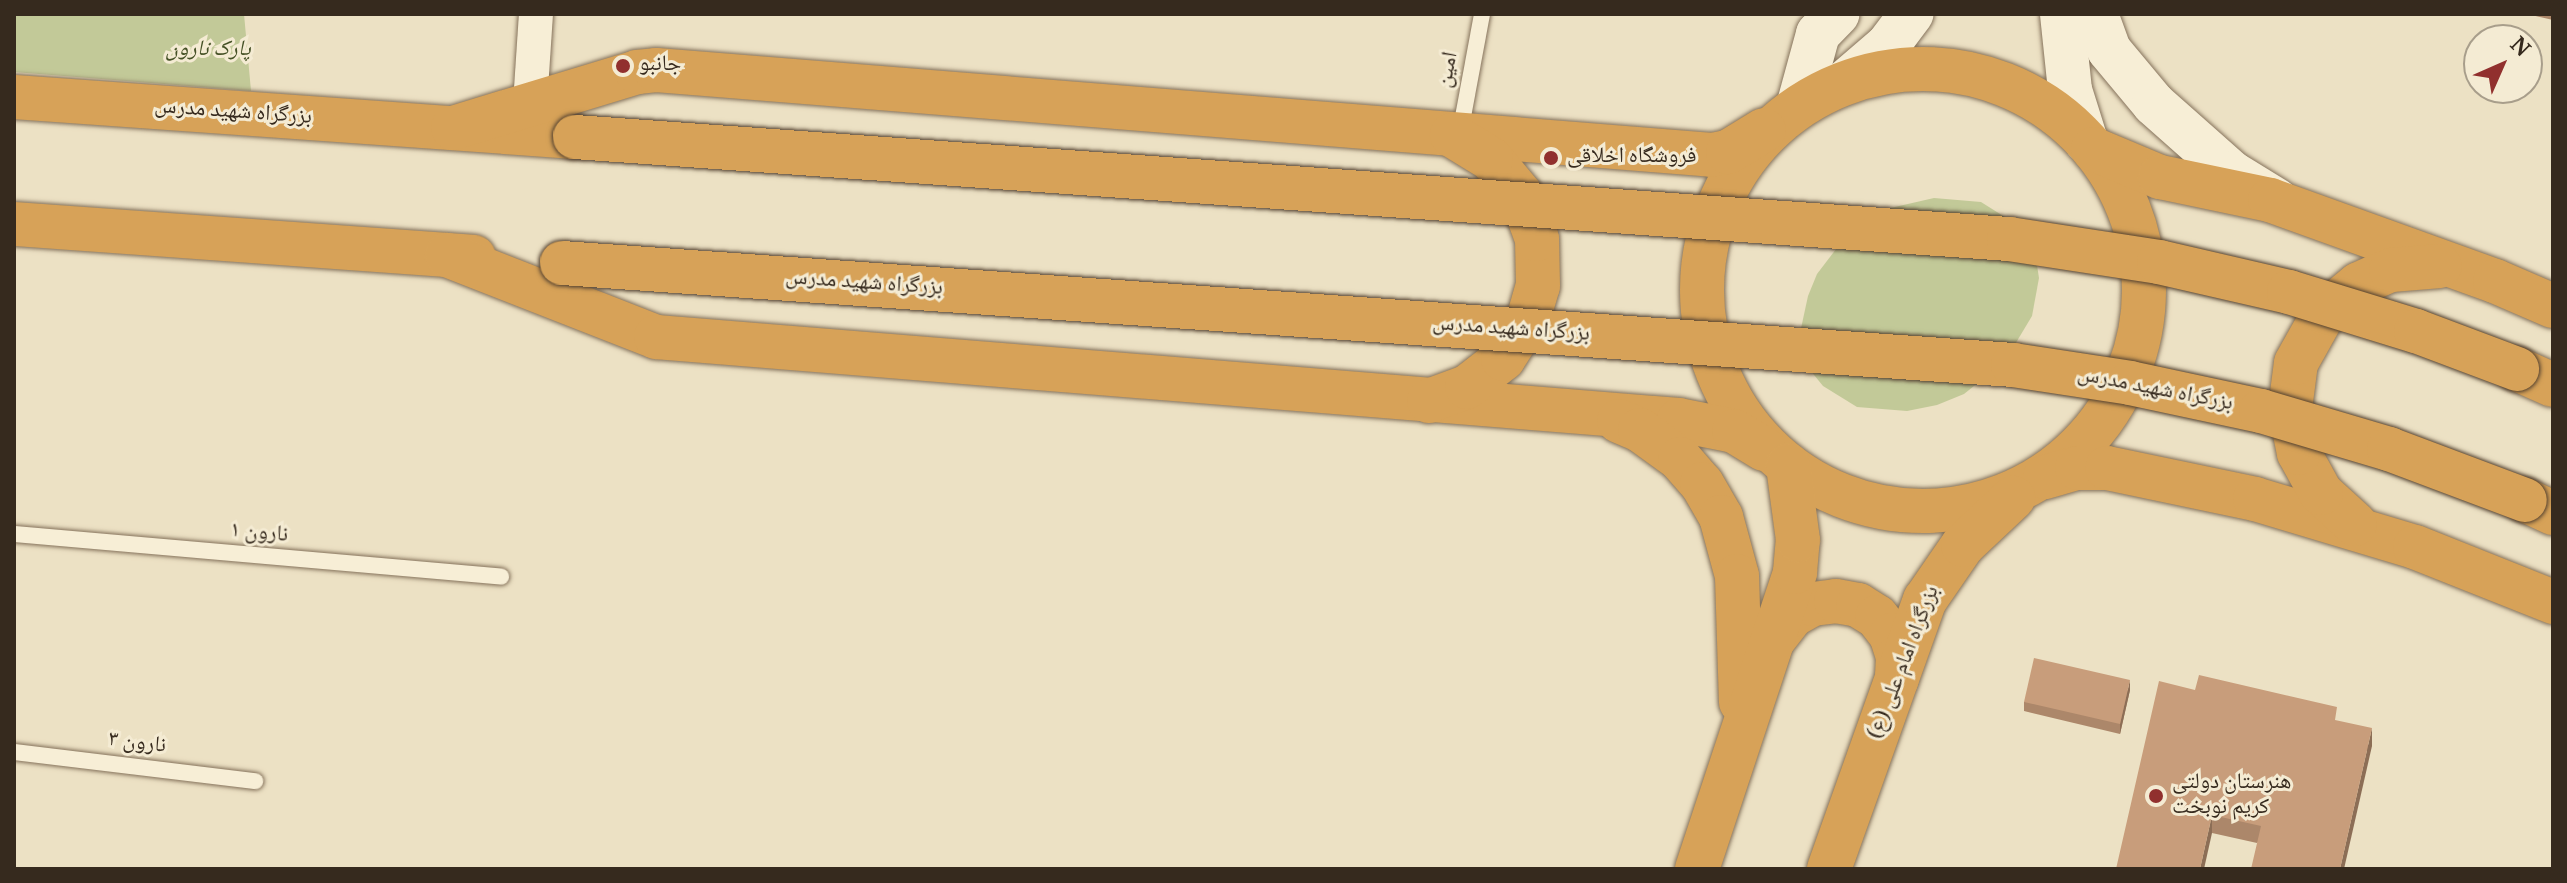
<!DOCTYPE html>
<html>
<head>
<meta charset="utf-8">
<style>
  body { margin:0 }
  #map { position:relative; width:2567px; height:883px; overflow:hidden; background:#ece1c4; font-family:Georgia,"Noto Naskh Arabic",serif }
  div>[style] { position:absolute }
  .green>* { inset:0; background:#c2c998 }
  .roads { filter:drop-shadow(0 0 2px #85725b) drop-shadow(0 0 2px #85725b) }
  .lane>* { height:16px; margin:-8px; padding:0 8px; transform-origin:8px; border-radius:8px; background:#f7eed6 }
  .street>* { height:34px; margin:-17px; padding:0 17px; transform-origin:17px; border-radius:17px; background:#f7eed6 }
  .secondary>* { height:44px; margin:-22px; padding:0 22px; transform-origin:22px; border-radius:22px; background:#f7eed6 }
  .highway>* { height:44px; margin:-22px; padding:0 22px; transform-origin:22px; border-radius:22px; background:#d7a258 }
  .highway>.ring { margin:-22px; padding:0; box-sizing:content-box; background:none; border:44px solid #d7a258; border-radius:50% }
  .bridges { filter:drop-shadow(0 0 2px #53412f) drop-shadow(0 0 2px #53412f) }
  .highway-bridge>* { height:44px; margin:-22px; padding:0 22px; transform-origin:22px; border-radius:22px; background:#d7a258 }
  .wall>* { inset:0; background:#ac876a }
  .shaded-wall>* { inset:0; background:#8c6e56 }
  .building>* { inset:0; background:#c89d7b }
  .dots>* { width:22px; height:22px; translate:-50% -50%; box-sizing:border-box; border:4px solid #f4ebd3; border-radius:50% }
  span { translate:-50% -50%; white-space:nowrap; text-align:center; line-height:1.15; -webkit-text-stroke:6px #f4ebd3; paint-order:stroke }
  .park-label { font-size:22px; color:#455126; font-style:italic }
  .poi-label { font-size:22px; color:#362a1e }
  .left { translate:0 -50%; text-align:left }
  .street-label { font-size:22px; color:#362a1e }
  .frame { position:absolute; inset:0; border:16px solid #362a1e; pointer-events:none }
  .north { position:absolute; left:2463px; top:24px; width:80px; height:80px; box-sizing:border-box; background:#f4ebd3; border:2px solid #a89e8b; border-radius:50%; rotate:45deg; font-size:22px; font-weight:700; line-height:32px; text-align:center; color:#362a1e }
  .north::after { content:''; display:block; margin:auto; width:28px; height:36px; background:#91302e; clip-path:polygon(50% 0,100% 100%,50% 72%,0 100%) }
</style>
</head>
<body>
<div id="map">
  <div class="green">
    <i style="clip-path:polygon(14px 14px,244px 14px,251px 91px,14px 72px)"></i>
    <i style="clip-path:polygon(1934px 198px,1981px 202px,2016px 224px,2036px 259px,2039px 278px,2032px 316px,2005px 361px,1964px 394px,1937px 405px,1907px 411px,1857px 407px,1823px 386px,1810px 370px,1800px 333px,1808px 296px,1817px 274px,1846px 236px,1886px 209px)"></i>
  </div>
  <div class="roads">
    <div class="lane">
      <i style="left:1460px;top:133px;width:121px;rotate:-79.5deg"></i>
      <i style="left:14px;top:534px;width:489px;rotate:5deg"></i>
      <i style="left:14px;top:752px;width:243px;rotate:6.9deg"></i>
    </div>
    <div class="street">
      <i style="left:530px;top:104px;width:90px;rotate:-86.2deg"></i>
    </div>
    <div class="secondary">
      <i style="left:2062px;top:14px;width:76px;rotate:84deg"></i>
      <i style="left:2070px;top:90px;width:53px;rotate:72.6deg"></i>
      <i style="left:2096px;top:14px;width:38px;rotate:70deg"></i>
      <i style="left:2109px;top:50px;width:70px;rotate:50.2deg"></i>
      <i style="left:2154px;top:104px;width:104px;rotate:41.5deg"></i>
      <i style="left:2232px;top:173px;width:52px;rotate:31.5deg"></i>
      <i style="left:1844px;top:83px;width:58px;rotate:-40.8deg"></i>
      <i style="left:1888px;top:45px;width:39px;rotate:-53deg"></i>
      <i style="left:1798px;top:107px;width:76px;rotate:-74.7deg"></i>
      <i style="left:1818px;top:34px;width:28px;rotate:-46deg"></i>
    </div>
    <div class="highway">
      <i class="ring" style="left:1702px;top:69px;width:398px;height:398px"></i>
      <i style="left:14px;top:97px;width:562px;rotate:4.08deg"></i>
      <i style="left:453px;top:128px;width:192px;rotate:-16.9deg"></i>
      <i style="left:637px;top:72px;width:19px;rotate:-6deg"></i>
      <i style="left:656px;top:70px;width:1059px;rotate:4.6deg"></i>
      <i style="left:1712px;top:155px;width:16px;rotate:-11deg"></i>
      <i style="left:1728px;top:152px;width:42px;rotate:-31.4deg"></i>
      <i style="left:2093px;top:149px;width:73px;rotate:22.7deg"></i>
      <i style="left:2160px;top:177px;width:112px;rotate:11.8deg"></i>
      <i style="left:2270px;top:200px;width:239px;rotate:19.8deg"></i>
      <i style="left:2495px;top:281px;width:63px;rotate:23.3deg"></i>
      <i style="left:14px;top:224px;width:461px;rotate:4.1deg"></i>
      <i style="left:447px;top:255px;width:225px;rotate:21.4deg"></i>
      <i style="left:656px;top:337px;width:1026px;rotate:4.64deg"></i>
      <i style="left:1679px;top:420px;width:56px;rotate:11.3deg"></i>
      <i style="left:1734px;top:431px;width:35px;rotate:31deg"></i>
      <i style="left:2517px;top:369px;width:39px;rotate:24deg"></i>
      <i style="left:1429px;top:401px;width:40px;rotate:-20.2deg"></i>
      <i style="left:1467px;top:387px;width:46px;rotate:-37.9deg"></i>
      <i style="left:1503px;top:359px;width:46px;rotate:-57.3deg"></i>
      <i style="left:1528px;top:320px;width:35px;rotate:-74deg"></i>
      <i style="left:1538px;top:286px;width:47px;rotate:-91.2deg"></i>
      <i style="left:1537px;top:239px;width:47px;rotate:-110deg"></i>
      <i style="left:1521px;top:195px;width:47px;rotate:-129.8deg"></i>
      <i style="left:1491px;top:159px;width:46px;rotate:-148.4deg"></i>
      <i style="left:1619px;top:421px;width:23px;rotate:23deg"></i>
      <i style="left:1640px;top:430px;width:49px;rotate:35.9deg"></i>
      <i style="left:1680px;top:459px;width:33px;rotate:49deg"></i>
      <i style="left:1702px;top:484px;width:38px;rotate:60deg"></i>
      <i style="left:1721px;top:517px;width:61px;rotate:74.8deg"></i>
      <i style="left:1737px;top:576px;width:126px;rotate:88.2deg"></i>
      <i style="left:2045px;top:477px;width:33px;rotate:-16deg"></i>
      <i style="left:2077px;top:468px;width:30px"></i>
      <i style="left:2107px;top:468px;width:151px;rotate:11.8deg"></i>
      <i style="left:2255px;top:499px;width:167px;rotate:16.7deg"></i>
      <i style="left:2415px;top:547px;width:149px;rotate:21.7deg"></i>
      <i style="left:2525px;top:500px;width:31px;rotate:25deg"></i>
      <i style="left:2355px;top:524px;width:46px;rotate:-137.6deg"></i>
      <i style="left:2321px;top:493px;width:46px;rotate:-118.8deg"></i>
      <i style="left:2299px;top:453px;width:45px;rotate:-101.6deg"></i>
      <i style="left:2290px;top:409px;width:46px;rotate:-82.6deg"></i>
      <i style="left:2296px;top:363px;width:57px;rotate:-60.8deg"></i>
      <i style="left:2324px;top:313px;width:45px;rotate:-39.6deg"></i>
      <i style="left:2359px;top:284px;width:35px;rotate:-24deg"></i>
      <i style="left:2391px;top:270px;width:49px;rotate:-4.7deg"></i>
      <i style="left:1774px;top:639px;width:31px;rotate:-52deg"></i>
      <i style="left:1793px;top:615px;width:23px;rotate:-29deg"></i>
      <i style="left:1813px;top:604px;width:23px;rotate:-7deg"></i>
      <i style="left:1836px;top:601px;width:22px;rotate:10deg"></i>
      <i style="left:1858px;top:605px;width:22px;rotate:32deg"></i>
      <i style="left:1877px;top:617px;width:23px;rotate:52deg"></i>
      <i style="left:1891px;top:635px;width:23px;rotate:72deg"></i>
      <i style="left:1898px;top:657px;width:22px;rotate:93deg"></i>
      <i style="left:1697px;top:869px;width:313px;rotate:-71.7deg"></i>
      <i style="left:1795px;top:572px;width:32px;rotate:-85deg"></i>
      <i style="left:1798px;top:540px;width:75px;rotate:-97.7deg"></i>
      <i style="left:1829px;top:869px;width:286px;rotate:-70.4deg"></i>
      <i style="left:1925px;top:600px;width:67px;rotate:-55.4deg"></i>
      <i style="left:1963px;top:545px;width:69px;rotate:-43.2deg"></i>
    </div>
  </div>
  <div class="bridges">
    <div class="highway-bridge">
      <i style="left:575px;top:137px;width:1438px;rotate:4.07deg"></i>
      <i style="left:2009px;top:239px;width:152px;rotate:8.7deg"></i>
      <i style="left:2159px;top:262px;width:133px;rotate:13deg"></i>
      <i style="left:2289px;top:292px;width:133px;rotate:17.1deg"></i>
      <i style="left:2416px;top:331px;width:108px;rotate:20.6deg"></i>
      <i style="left:562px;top:263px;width:1455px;rotate:4.02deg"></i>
      <i style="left:2013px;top:365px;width:118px;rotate:8.7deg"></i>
      <i style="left:2130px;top:383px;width:134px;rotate:12.1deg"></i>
      <i style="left:2261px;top:411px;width:134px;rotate:16.5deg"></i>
      <i style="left:2389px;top:449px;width:145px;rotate:20.6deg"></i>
    </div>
  </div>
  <div class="wall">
    <i style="clip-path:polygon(2527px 14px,2553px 14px,2553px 20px)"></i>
    <i style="clip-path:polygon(2130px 690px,2120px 734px,2024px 711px,2024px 702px)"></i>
    <i style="clip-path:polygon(2195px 690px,2372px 746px,2257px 843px,2212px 833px)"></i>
  </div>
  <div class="shaded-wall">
    <i style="clip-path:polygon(2130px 680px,2130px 690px,2120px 734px,2120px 724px)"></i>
    <i style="clip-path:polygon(2372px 728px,2372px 746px,2344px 869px,2340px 869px)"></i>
    <i style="clip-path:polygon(2212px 815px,2212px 833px,2204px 869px,2200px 869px)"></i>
  </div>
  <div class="building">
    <i style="clip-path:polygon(2034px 658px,2130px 680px,2120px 724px,2024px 702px)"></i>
    <i style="clip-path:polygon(2199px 675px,2337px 707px,2335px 720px,2372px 728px,2340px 869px,2251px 869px,2261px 826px,2212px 815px,2200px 869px,2116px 869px,2159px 681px,2195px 690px)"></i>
  </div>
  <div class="dots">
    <i style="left:623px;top:66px;background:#91302e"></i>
    <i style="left:1551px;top:158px;background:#91302e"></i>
    <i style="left:2156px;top:796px;background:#91302e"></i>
  </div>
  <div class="park-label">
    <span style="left:208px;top:51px">پارک نارون</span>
  </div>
  <div class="poi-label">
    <span class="left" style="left:639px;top:66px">جانبو</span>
    <span class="left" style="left:1567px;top:158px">فروشگاه اخلاقی</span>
    <span class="left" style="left:2172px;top:796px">هنرستان دولتی<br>کریم نوبخت</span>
  </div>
  <div class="street-label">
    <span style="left:1449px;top:70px;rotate:-79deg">امین</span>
    <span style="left:233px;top:113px;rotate:4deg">بزرگراه شهید مدرس</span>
    <span style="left:864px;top:284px;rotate:4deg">بزرگراه شهید مدرس</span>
    <span style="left:1511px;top:330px;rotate:4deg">بزرگراه شهید مدرس</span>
    <span style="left:2155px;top:390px;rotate:11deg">بزرگراه شهید مدرس</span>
    <span style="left:259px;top:534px;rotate:5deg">نارون ۱</span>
    <span style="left:1905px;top:663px;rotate:-69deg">بزرگراه امام علی (ع)</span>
    <span style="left:137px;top:744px;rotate:7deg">نارون ۳</span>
  </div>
  <div class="frame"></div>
  <div class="north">N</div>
</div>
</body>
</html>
